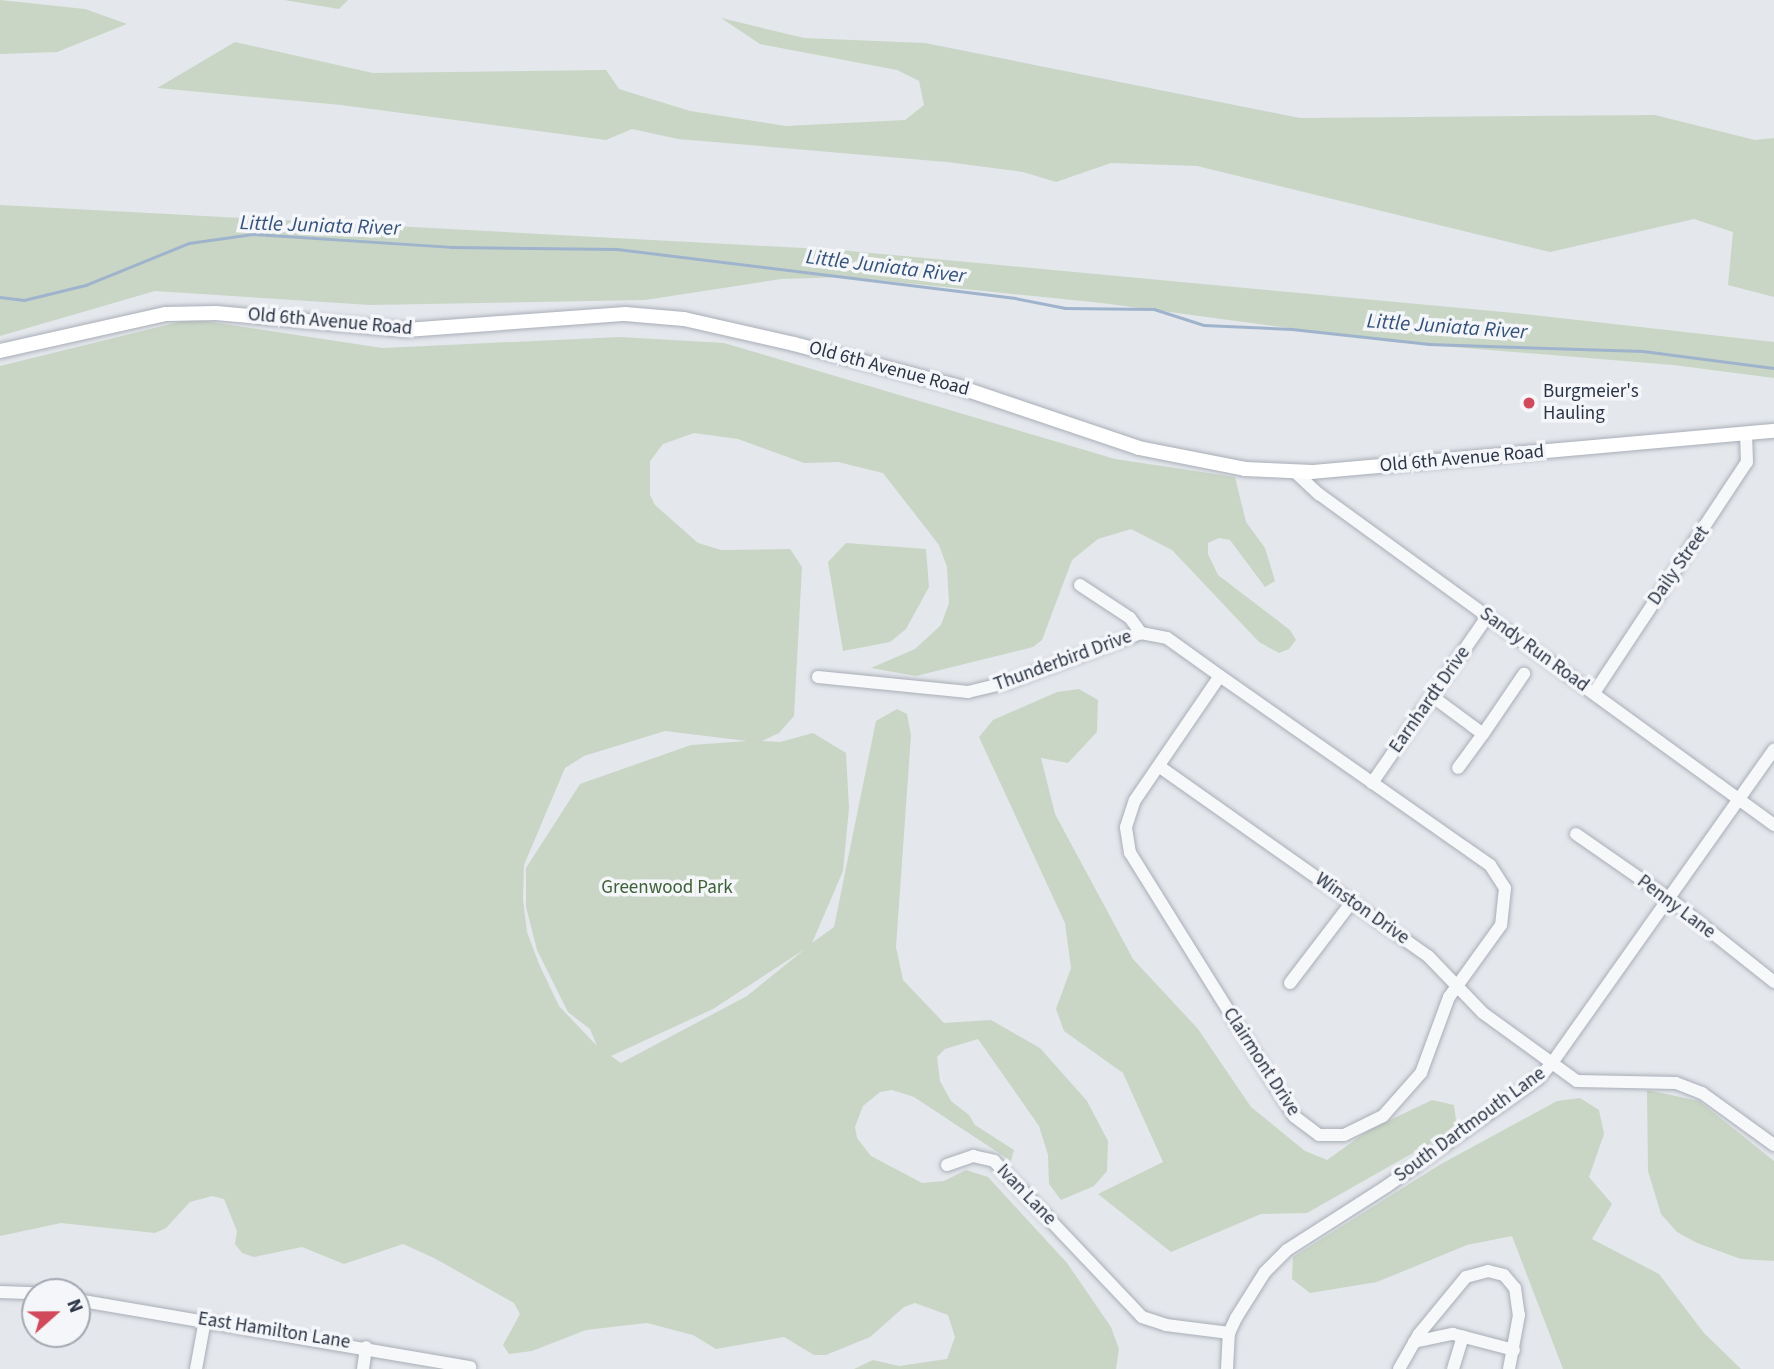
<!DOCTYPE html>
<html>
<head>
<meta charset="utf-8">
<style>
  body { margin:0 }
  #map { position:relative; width:1774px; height:1369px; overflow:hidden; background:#e4e7ec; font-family:"Source Sans 3",sans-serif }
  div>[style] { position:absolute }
  .green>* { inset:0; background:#c9d6c5 }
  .stream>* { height:2.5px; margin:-1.25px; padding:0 1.25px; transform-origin:1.25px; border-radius:1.25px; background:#9fb4cc }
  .roads { filter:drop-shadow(0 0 2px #a9aeb7) drop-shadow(0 0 2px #a9aeb7) }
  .minor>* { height:12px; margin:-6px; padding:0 6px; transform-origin:6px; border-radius:6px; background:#f7f8fa }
  .major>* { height:14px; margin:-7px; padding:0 7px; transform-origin:7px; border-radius:7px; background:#fff }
  .dots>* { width:19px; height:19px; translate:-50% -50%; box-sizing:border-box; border:4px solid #f4f6f9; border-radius:50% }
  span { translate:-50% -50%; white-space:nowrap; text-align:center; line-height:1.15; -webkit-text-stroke:7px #f4f6f9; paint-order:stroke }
  .street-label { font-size:19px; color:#2b3445 }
  .poi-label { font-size:19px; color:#2b3445 }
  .left { translate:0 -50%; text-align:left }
  .park-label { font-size:19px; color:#3f6138 }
  .water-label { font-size:21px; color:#34527a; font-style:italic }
  .north { position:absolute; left:21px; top:1278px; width:70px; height:70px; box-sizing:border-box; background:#f4f6f9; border:2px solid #a4a8b1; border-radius:50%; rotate:69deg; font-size:19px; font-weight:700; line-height:28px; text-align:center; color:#2b3445 }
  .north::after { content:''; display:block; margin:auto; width:24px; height:32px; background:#d1495b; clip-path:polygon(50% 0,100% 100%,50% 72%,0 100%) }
</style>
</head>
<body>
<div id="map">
  <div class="green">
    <i style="clip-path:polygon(0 0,85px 9px,127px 24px,57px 52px,0 54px)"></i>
    <i style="clip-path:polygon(284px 0,348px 0,339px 9px)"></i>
    <i style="clip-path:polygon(721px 18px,804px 38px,925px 43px,1300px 118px,1655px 115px,1755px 140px,1774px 138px,1774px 297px,1728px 285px,1733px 232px,1694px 219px,1550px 252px,1197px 166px,1111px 163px,1056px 182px,1023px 172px,947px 162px,678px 139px,632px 129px,606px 140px,341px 105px,157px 88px,235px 42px,373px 73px,606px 70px,619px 89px,690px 111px,786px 126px,905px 120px,924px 105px,919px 81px,897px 70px,760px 44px)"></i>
    <i style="clip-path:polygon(0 205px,839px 250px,1514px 313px,1774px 342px,1774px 378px,1673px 365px,1393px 342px,1102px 303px,847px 277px,781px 279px,645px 300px,370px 305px,155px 291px,0 336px)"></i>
    <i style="clip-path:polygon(evenodd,191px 319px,382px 348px,620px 337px,724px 343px,1115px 459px,1235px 477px,1246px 522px,1265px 548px,1275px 581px,1265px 587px,1230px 540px,1219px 538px,1208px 543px,1208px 554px,1218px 575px,1290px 630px,1296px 640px,1289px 649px,1279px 653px,1259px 642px,1172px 550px,1131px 529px,1098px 539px,1072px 560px,1042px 640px,1033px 647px,916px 676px,871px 668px,915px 649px,941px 625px,949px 603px,947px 567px,939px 545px,883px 473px,838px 462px,804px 463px,738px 439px,694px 433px,663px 444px,650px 461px,650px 495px,655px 505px,698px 543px,721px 550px,790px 549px,802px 567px,794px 716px,779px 733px,762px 741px,780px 742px,813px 733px,846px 753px,849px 808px,843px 871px,812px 943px,834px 927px,876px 721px,897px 709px,907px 714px,911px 735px,896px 947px,903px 980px,944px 1023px,991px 1020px,1040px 1048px,1087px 1101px,1108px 1141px,1107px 1171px,1094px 1186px,1061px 1200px,1049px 1184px,1048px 1155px,1039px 1126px,978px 1039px,945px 1049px,937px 1057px,940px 1081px,951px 1101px,969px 1115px,975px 1125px,1014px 1150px,1011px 1161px,914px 1097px,892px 1090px,880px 1092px,863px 1106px,855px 1127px,857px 1138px,871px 1156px,922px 1183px,944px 1181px,966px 1170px,988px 1177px,1067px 1263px,1111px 1327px,1119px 1349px,1116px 1369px,854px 1369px,873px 1360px,899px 1366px,947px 1359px,955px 1337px,948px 1315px,915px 1303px,904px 1307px,870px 1337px,826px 1355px,814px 1355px,784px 1337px,716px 1349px,693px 1335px,647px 1323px,586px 1330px,532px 1351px,509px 1354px,503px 1345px,520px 1314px,514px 1303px,434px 1258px,403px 1244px,344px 1264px,302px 1247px,254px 1257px,242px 1253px,235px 1244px,237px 1231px,224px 1199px,212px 1196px,190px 1202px,166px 1228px,155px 1233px,61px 1223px,0 1236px,0 366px,191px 319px,665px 731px,747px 741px,691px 745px,580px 784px,526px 868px,526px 907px,537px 950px,568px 1012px,590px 1029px,597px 1046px,559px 1006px,539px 964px,527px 932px,523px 899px,524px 865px,565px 768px,584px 756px,665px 731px,191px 319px,805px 949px,747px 996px,621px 1063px,611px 1056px,713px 1009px,805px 949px)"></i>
    <i style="clip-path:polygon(846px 543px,926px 549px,929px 587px,906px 629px,890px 642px,843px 651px,828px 562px)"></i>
    <i style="clip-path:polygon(1079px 689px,1098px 700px,1097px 732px,1068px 763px,1041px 758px,1055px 814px,1133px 959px,1198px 1029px,1251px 1107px,1305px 1151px,1327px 1160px,1369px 1130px,1432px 1100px,1454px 1105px,1457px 1128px,1307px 1213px,1261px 1214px,1171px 1252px,1098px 1194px,1163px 1162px,1123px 1073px,1064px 1031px,1056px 1009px,1071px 968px,1065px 923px,979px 737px,993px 720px,1057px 692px)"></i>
    <i style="clip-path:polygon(1647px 1090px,1699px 1101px,1774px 1161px,1774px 1261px,1741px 1259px,1697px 1243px,1677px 1232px,1661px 1214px,1648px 1171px)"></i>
    <i style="clip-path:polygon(1580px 1098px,1599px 1110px,1604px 1134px,1589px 1177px,1612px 1204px,1592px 1239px,1659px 1274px,1704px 1333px,1741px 1369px,1563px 1369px,1512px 1236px,1467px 1245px,1377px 1282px,1310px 1293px,1292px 1279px,1293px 1257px,1441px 1164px,1557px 1101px)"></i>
  </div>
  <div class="stream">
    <i style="left:0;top:297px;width:24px;rotate:7deg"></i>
    <i style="left:24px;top:300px;width:64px;rotate:-13.6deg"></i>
    <i style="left:86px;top:285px;width:111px;rotate:-22.2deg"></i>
    <i style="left:189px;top:243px;width:64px;rotate:-8.1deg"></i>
    <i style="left:252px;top:234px;width:199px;rotate:3.7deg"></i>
    <i style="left:451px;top:247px;width:166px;rotate:0.7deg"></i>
    <i style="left:617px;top:249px;width:401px;rotate:7deg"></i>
    <i style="left:1015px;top:298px;width:51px;rotate:11.3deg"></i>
    <i style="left:1065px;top:308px;width:89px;rotate:0.6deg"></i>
    <i style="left:1154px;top:309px;width:52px;rotate:17.7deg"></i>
    <i style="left:1204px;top:325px;width:88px;rotate:2.6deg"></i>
    <i style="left:1292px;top:329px;width:138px;rotate:6.2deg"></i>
    <i style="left:1429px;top:344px;width:214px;rotate:1.9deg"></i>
    <i style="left:1643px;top:351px;width:132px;rotate:7.4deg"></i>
  </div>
  <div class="roads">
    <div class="minor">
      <i style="left:1295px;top:472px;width:33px;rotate:43deg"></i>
      <i style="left:1319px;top:494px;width:563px;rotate:36.03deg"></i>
      <i style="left:1080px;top:585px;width:60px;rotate:33.4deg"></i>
      <i style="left:1130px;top:618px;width:19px;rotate:54deg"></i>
      <i style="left:1220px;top:676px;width:330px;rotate:35deg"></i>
      <i style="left:1490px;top:865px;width:27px;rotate:57deg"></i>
      <i style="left:1505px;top:888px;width:37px;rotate:96deg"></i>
      <i style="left:1501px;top:925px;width:89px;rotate:125.8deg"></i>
      <i style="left:1449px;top:997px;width:81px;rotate:110.2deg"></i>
      <i style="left:1421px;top:1073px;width:57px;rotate:131.5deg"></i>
      <i style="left:1383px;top:1116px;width:43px;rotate:154deg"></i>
      <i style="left:1344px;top:1135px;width:25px;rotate:180deg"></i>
      <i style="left:1319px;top:1135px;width:31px;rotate:-143deg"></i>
      <i style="left:1294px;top:1116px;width:310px;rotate:-121.9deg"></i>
      <i style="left:1130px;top:853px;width:26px;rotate:-99deg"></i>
      <i style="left:1126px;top:827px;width:28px;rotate:-72deg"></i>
      <i style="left:1135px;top:800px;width:150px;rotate:-55.6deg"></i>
      <i style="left:818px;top:677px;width:151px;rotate:5.7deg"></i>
      <i style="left:968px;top:692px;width:42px;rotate:-13.7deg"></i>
      <i style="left:1009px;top:682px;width:141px;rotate:-20.4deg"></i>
      <i style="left:1141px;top:633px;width:26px;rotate:11deg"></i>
      <i style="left:1167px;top:638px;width:65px;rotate:35.6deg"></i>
      <i style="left:1594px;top:693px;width:277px;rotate:-56.5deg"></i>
      <i style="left:1747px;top:462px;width:28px;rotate:-92deg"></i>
      <i style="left:1433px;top:697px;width:62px;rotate:36.5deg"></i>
      <i style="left:1483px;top:734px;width:42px;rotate:126.3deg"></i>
      <i style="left:1483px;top:734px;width:73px;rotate:-55.7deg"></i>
      <i style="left:1160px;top:767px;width:328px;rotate:35.2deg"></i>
      <i style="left:1428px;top:956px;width:79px;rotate:46deg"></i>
      <i style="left:1483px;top:1013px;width:116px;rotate:35.9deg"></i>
      <i style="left:1577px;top:1081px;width:99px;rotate:1.2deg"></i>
      <i style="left:1676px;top:1083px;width:28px;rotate:21deg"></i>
      <i style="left:1702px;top:1093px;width:89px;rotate:35.8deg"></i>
      <i style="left:1372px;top:783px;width:202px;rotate:-55.3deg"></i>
      <i style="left:1576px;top:834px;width:116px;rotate:34.8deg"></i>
      <i style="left:1671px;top:900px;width:132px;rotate:38.5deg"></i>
      <i style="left:1290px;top:983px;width:102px;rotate:-52.6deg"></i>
      <i style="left:947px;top:1165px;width:28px;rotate:-19deg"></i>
      <i style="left:973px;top:1156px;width:22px;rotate:13deg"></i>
      <i style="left:994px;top:1161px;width:215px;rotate:46.5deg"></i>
      <i style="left:1142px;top:1317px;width:25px;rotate:18deg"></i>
      <i style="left:1166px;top:1325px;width:64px;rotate:7.2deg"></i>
      <i style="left:0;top:1292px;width:35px;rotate:2deg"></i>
      <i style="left:77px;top:1300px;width:399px;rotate:9.7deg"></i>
      <i style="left:1414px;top:1342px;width:40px;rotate:-12deg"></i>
      <i style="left:1453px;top:1334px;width:63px;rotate:14.7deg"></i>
      <i style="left:196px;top:1369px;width:50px;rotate:-79.6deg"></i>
      <i style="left:363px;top:1369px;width:22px;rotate:-82deg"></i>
      <i style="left:1227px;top:1369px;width:36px;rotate:-87deg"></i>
      <i style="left:1229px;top:1333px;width:17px;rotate:-65deg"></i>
      <i style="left:1236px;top:1318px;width:54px;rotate:-57.8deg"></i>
      <i style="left:1265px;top:1272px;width:31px;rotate:-45deg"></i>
      <i style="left:1287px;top:1250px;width:119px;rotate:-32.6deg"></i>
      <i style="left:1387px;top:1186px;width:186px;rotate:-35.4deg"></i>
      <i style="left:1539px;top:1078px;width:20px;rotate:-49deg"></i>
      <i style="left:1552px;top:1063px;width:384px;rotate:-54.7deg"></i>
      <i style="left:1399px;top:1369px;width:40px;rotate:-60.3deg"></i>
      <i style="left:1419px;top:1334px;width:74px;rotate:-50.5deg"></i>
      <i style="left:1466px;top:1277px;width:23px;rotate:-15deg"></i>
      <i style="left:1488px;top:1271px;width:16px;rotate:14deg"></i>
      <i style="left:1504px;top:1275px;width:17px;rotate:50deg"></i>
      <i style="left:1515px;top:1288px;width:27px;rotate:82deg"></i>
      <i style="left:1519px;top:1315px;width:55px;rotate:100.5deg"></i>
      <i style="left:1453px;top:1369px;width:34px;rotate:-73deg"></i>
    </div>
    <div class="major">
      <i style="left:0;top:351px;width:170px;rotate:-12.6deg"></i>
      <i style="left:166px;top:314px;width:50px;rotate:-1.1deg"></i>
      <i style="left:216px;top:313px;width:191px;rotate:5.1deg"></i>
      <i style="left:406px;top:330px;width:220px;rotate:-4.2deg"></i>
      <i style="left:625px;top:314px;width:59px;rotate:4.8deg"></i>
      <i style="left:684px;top:319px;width:113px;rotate:12.8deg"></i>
      <i style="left:794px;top:344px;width:171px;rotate:14.6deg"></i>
      <i style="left:959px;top:387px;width:190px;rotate:18.7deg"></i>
      <i style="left:1139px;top:448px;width:108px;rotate:11.2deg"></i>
      <i style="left:1245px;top:469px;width:67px;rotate:2.6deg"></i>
      <i style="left:1312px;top:472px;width:464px;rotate:-5.1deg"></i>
    </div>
  </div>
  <div class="dots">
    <i style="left:1529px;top:403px;background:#d1495b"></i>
  </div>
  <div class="street-label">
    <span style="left:330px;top:322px;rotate:5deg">Old 6th Avenue Road</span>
    <span style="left:889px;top:369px;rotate:15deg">Old 6th Avenue Road</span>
    <span style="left:1462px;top:459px;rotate:-5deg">Old 6th Avenue Road</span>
    <span style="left:1679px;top:566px;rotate:-55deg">Daily Street</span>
    <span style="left:1534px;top:650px;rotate:36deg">Sandy Run Road</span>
    <span style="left:1063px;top:661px;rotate:-20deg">Thunderbird Drive</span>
    <span style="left:1430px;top:700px;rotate:-55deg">Earnhardt Drive</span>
    <span style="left:1676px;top:907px;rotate:37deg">Penny Lane</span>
    <span style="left:1362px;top:909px;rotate:35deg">Winston Drive</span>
    <span style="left:1261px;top:1062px;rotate:57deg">Clairmont Drive</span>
    <span style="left:1470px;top:1125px;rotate:-36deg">South Dartmouth Lane</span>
    <span style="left:1026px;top:1195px;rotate:46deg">Ivan Lane</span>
    <span style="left:274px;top:1331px;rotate:9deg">East Hamilton Lane</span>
  </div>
  <div class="poi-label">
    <span class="left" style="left:1543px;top:403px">Burgmeier's<br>Hauling</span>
  </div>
  <div class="park-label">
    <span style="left:667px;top:888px">Greenwood Park</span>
  </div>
  <div class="water-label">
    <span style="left:320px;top:225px;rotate:2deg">Little Juniata River</span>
    <span style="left:886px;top:266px;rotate:7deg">Little Juniata River</span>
    <span style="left:1447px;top:326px;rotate:4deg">Little Juniata River</span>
  </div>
  <div class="north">N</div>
</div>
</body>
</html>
